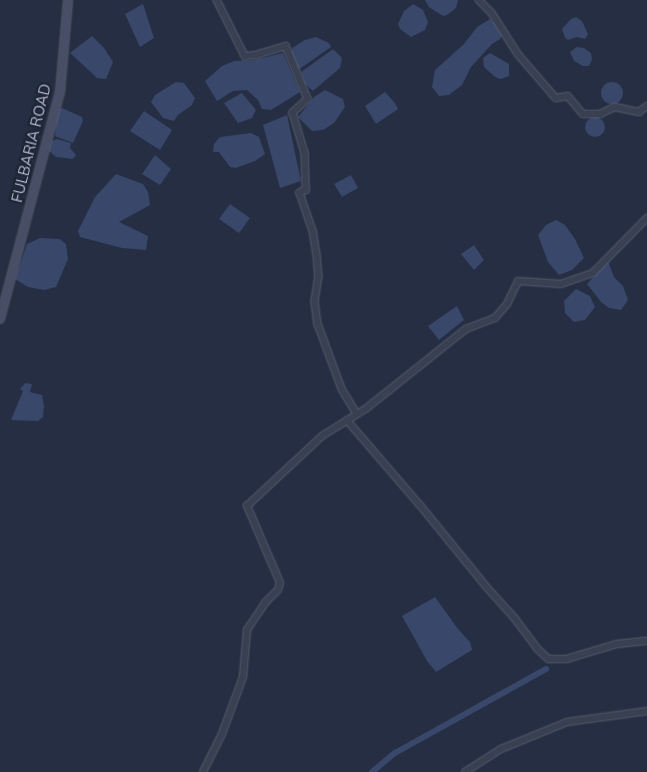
<!DOCTYPE html>
<html>
<head>
<meta charset="utf-8">
<style>
  body { margin:0 }
  #map { position:relative; width:647px; height:772px; overflow:hidden; background:#252e42; font-family:Mulish,sans-serif }
  div>[style] { position:absolute }
  .water>* { inset:0; background:#38476a }
  .round { border-radius:50% }
  .canal>* { height:6px; margin:-3px; padding:0 3px; transform-origin:3px; border-radius:3px; background:#38476a }
  .roads { filter:drop-shadow(0 0 1px #575e6f) drop-shadow(0 0 1px #575e6f) }
  .street>* { height:5.5px; margin:-2.75px; padding:0 2.75px; transform-origin:2.75px; border-radius:2.75px; background:#394051 }
  .secondary>* { height:8px; margin:-4px; padding:0 4px; transform-origin:4px; border-radius:4px; background:#474e65 }
  span { translate:-50% -50%; white-space:nowrap; text-align:center; line-height:1.15; -webkit-text-stroke:5px #1e2537; paint-order:stroke }
  .street-label { font-size:15px; color:#b6bccc }
</style>
</head>
<body>
<div id="map">
  <div class="water">
    <i style="clip-path:polygon(425px 0,458px 0,456px 8px,447px 15px,443px 16px,429px 7px)"></i>
    <i style="clip-path:polygon(143px 4px,154px 38px,140px 47px,125px 14px)"></i>
    <i style="clip-path:polygon(413px 4px,423px 10px,428px 22px,425px 30px,411px 37px,400px 29px,398px 24px,404px 11px)"></i>
    <i style="clip-path:polygon(576px 17px,582px 21px,588px 34px,585px 39px,577px 37px,568px 40px,565px 38px,562px 29px,571px 19px)"></i>
    <i style="clip-path:polygon(490px 19px,501px 30px,503px 35px,500px 39px,492px 44px,471px 67px,462px 85px,449px 95px,439px 96px,432px 87px,435px 70px,464px 44px,477px 27px)"></i>
    <i style="clip-path:polygon(92px 36px,104px 48px,113px 62px,106px 79px,97px 78px,70px 53px)"></i>
    <i style="clip-path:polygon(316px 37px,329px 43px,331px 47px,298px 70px,292px 58px,292px 48px,305px 40px)"></i>
    <i style="clip-path:polygon(577px 47px,584px 48px,591px 53px,592px 60px,589px 66px,583px 66px,574px 61px,570px 52px)"></i>
    <i style="clip-path:polygon(333px 49px,342px 58px,340px 68px,313px 91px,305px 84px,301px 72px)"></i>
    <i style="clip-path:polygon(283px 53px,300px 92px,271px 110px,262px 109px,258px 100px,247px 90px,233px 91px,217px 101px,205px 81px,222px 66px,234px 61px,254px 60px)"></i>
    <i style="clip-path:polygon(490px 53px,509px 64px,509px 76px,501px 79px,495px 77px,484px 67px,483px 58px)"></i>
    <i class="round" style="left:601px;top:82px;width:22px;height:22px"></i>
    <i style="clip-path:polygon(176px 82px,184px 83px,195px 98px,192px 105px,178px 115px,174px 121px,163px 118px,151px 102px,155px 95px)"></i>
    <i style="clip-path:polygon(325px 90px,343px 99px,345px 107px,334px 123px,323px 130px,312px 131px,298px 117px,314px 97px)"></i>
    <i style="clip-path:polygon(385px 92px,395px 103px,398px 109px,376px 124px,365px 106px)"></i>
    <i style="clip-path:polygon(242px 93px,256px 110px,252px 118px,238px 123px,224px 103px)"></i>
    <i style="clip-path:polygon(62px 108px,82px 117px,83px 121px,73px 143px,55px 136px,57px 110px)"></i>
    <i style="clip-path:polygon(144px 111px,172px 130px,160px 150px,130px 131px)"></i>
    <i style="clip-path:polygon(287px 115px,301px 181px,280px 188px,263px 125px)"></i>
    <i class="round" style="left:585px;top:117px;width:20px;height:20px"></i>
    <i style="clip-path:polygon(251px 133px,259px 137px,265px 154px,255px 161px,236px 168px,230px 167px,219px 152px,213px 152px,214px 144px,220px 137px)"></i>
    <i style="clip-path:polygon(57px 139px,71px 143px,70px 148px,76px 155px,73px 159px,56px 157px,47px 149px,48px 142px)"></i>
    <i style="clip-path:polygon(155px 155px,171px 169px,160px 185px,142px 174px)"></i>
    <i style="clip-path:polygon(116px 174px,143px 184px,148px 192px,150px 205px,119px 222px,148px 236px,146px 250px,122px 248px,80px 237px,78px 231px,95px 197px)"></i>
    <i style="clip-path:polygon(351px 175px,358px 188px,342px 197px,334px 184px)"></i>
    <i style="clip-path:polygon(230px 204px,250px 218px,239px 233px,219px 219px)"></i>
    <i style="clip-path:polygon(556px 220px,565px 225px,575px 239px,584px 258px,572px 270px,559px 275px,548px 262px,538px 235px,546px 225px)"></i>
    <i style="clip-path:polygon(40px 238px,60px 239px,66px 244px,68px 259px,56px 287px,44px 290px,28px 287px,15px 279px,27px 244px)"></i>
    <i style="clip-path:polygon(474px 245px,484px 260px,474px 270px,461px 254px)"></i>
    <i style="clip-path:polygon(608px 261px,614px 277px,623px 286px,628px 300px,621px 310px,609px 308px,601px 302px,587px 284px)"></i>
    <i style="clip-path:polygon(576px 289px,590px 296px,595px 307px,585px 320px,574px 322px,565px 313px,564px 301px)"></i>
    <i style="clip-path:polygon(457px 306px,464px 320px,439px 340px,428px 326px)"></i>
    <i style="clip-path:polygon(25px 383px,32px 384px,30px 392px,42px 395px,44px 406px,43px 417px,38px 421px,11px 420px,23px 391px,20px 389px)"></i>
    <i style="clip-path:polygon(435px 597px,458px 629px,470px 642px,472px 650px,436px 672px,427px 661px,402px 616px)"></i>
  </div>
  <div class="canal">
    <i style="left:372px;top:772px;width:30px;rotate:-40deg"></i>
    <i style="left:395px;top:753px;width:173px;rotate:-29.1deg"></i>
  </div>
  <div class="roads">
    <div class="street">
      <i style="left:217px;top:0;width:63px;rotate:63.4deg"></i>
      <i style="left:245px;top:56px;width:11px;rotate:-5deg"></i>
      <i style="left:256px;top:55px;width:31px;rotate:-17deg"></i>
      <i style="left:286px;top:46px;width:57px;rotate:67.5deg"></i>
      <i style="left:308px;top:99px;width:21px;rotate:137deg"></i>
      <i style="left:293px;top:113px;width:42px;rotate:73.3deg"></i>
      <i style="left:305px;top:153px;width:37px;rotate:88deg"></i>
      <i style="left:306px;top:190px;width:7px;rotate:153deg"></i>
      <i style="left:300px;top:193px;width:39px;rotate:71deg"></i>
      <i style="left:313px;top:230px;width:25px;rotate:81deg"></i>
      <i style="left:317px;top:255px;width:21px;rotate:85deg"></i>
      <i style="left:319px;top:276px;width:25px;rotate:99deg"></i>
      <i style="left:315px;top:301px;width:23px;rotate:83deg"></i>
      <i style="left:318px;top:324px;width:69px;rotate:69.7deg"></i>
      <i style="left:342px;top:389px;width:29px;rotate:59deg"></i>
      <i style="left:479px;top:0;width:18px;rotate:45deg"></i>
      <i style="left:492px;top:13px;width:49px;rotate:57.6deg"></i>
      <i style="left:518px;top:54px;width:58px;rotate:49.2deg"></i>
      <i style="left:556px;top:98px;width:12px;rotate:-9deg"></i>
      <i style="left:568px;top:96px;width:23px;rotate:50deg"></i>
      <i style="left:583px;top:114px;width:17px"></i>
      <i style="left:600px;top:114px;width:17px;rotate:-25deg"></i>
      <i style="left:615px;top:107px;width:25px;rotate:12deg"></i>
      <i style="left:639px;top:112px;width:10px;rotate:-37deg"></i>
      <i style="left:347px;top:420px;width:113px;rotate:49.3deg"></i>
      <i style="left:421px;top:506px;width:103px;rotate:50.9deg"></i>
      <i style="left:486px;top:586px;width:42px;rotate:47.9deg"></i>
      <i style="left:514px;top:617px;width:39px;rotate:53deg"></i>
      <i style="left:537px;top:648px;width:16px;rotate:43deg"></i>
      <i style="left:549px;top:659px;width:18px"></i>
      <i style="left:567px;top:659px;width:52px;rotate:-16.7deg"></i>
      <i style="left:617px;top:644px;width:30px;rotate:-6deg"></i>
      <i style="left:203px;top:772px;width:42px;rotate:-63.4deg"></i>
      <i style="left:222px;top:734px;width:49px;rotate:-69.7deg"></i>
      <i style="left:239px;top:688px;width:12px;rotate:-70deg"></i>
      <i style="left:243px;top:677px;width:47px;rotate:-85.1deg"></i>
      <i style="left:247px;top:630px;width:32px;rotate:-56deg"></i>
      <i style="left:265px;top:603px;width:18px;rotate:-45deg"></i>
      <i style="left:278px;top:590px;width:7px;rotate:-74deg"></i>
      <i style="left:280px;top:583px;width:84px;rotate:-113.2deg"></i>
      <i style="left:247px;top:506px;width:103px;rotate:-43deg"></i>
      <i style="left:322px;top:436px;width:53px;rotate:-31.9deg"></i>
      <i style="left:367px;top:408px;width:127px;rotate:-38.6deg"></i>
      <i style="left:466px;top:329px;width:31px;rotate:-21deg"></i>
      <i style="left:495px;top:318px;width:18px;rotate:-49deg"></i>
      <i style="left:507px;top:304px;width:25px;rotate:-64deg"></i>
      <i style="left:518px;top:281px;width:43px;rotate:4deg"></i>
      <i style="left:561px;top:284px;width:34px;rotate:-19deg"></i>
      <i style="left:593px;top:273px;width:77px;rotate:-45.5deg"></i>
      <i style="left:465px;top:772px;width:43px;rotate:-32.6deg"></i>
      <i style="left:501px;top:749px;width:71px;rotate:-22.2deg"></i>
      <i style="left:567px;top:722px;width:81px;rotate:-7.8deg"></i>
    </div>
    <div class="secondary">
      <i style="left:0;top:319px;width:235px;rotate:-75.2deg"></i>
      <i style="left:60px;top:92px;width:92px;rotate:-85deg"></i>
    </div>
  </div>
  <div class="street-label">
    <span style="left:31px;top:143px;rotate:-76deg">FULBARIA ROAD</span>
  </div>
</div>
</body>
</html>
